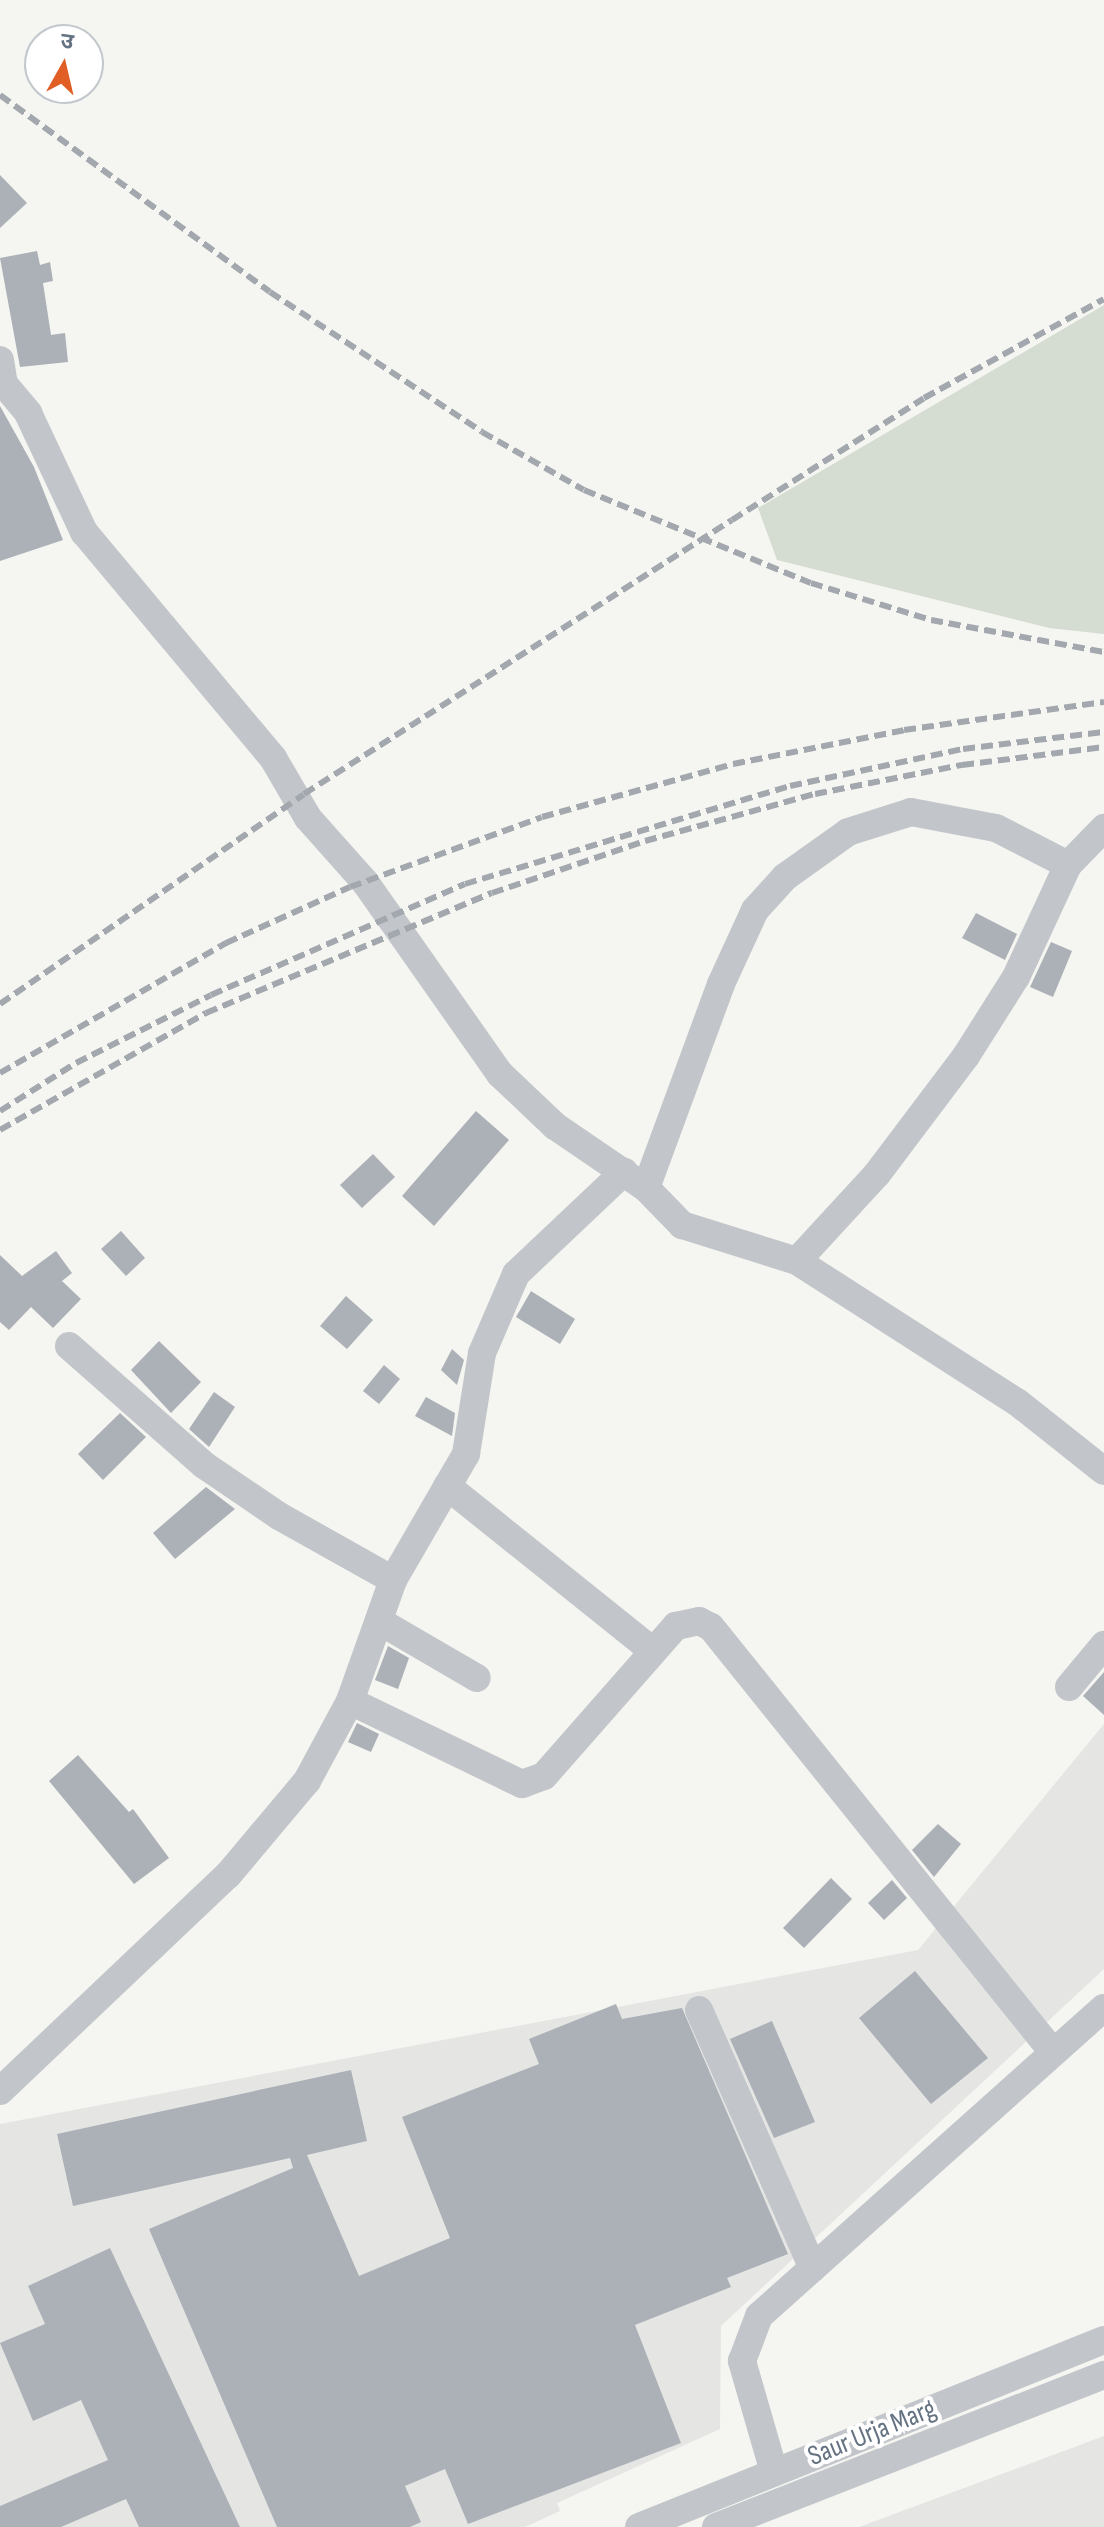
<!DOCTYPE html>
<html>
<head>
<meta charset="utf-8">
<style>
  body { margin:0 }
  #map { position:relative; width:1104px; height:2527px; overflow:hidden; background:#f5f5f1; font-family:"Sofia Sans Condensed","Noto Sans Devanagari",sans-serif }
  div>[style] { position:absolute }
  .built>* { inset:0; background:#e5e6e4 }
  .green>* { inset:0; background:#d5dcd2 }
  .building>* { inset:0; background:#abb1b7 }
  .minor>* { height:28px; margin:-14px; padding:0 14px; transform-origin:14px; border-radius:14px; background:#c2c5c9 }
  .rail>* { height:6px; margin-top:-3px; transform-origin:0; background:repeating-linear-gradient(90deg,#a3a8ae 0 12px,transparent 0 18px) }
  span { translate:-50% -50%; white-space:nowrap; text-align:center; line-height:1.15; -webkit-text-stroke:8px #fff; paint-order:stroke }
  .street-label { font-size:28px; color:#647282 }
  .north { position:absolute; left:24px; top:24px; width:80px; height:80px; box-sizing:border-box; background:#fff; border:2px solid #c1c7cd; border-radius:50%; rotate:8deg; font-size:22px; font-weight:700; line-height:32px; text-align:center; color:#647282 }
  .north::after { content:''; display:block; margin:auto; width:28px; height:36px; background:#e15e25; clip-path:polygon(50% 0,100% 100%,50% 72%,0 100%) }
</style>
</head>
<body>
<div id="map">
  <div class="built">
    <i style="clip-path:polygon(1104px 1724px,1104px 1969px,721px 2326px,720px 2429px,557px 2503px,560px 2511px,525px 2527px,0 2527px,0 2124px,918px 1950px)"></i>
    <i style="clip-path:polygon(1104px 2436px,1104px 2527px,859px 2527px)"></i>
  </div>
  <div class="green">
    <i style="clip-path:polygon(1104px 305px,1104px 634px,1049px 628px,777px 560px,758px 508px)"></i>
  </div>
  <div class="building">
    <i style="clip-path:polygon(0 175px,27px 203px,0 228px)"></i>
    <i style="clip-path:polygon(37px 251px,40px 265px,50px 262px,53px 281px,43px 283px,51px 335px,65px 333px,68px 362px,20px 367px,0 258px)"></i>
    <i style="clip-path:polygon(0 406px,34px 467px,63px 540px,0 561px)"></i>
    <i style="clip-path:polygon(976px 913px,1017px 934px,1005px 960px,962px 938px)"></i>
    <i style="clip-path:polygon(1051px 942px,1072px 951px,1053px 997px,1030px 987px)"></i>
    <i style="clip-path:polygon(476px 1111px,509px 1140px,434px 1226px,402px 1196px)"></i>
    <i style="clip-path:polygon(373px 1154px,395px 1177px,362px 1208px,340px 1185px)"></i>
    <i style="clip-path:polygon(121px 1231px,145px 1258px,126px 1276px,101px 1249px)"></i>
    <i style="clip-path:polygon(56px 1251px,72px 1273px,62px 1281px,81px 1299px,53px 1328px,31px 1307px,9px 1330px,0 1322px,0 1255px,22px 1276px)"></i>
    <i style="clip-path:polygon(531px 1291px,575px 1319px,560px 1344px,516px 1317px)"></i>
    <i style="clip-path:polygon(346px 1296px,373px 1320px,347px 1349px,320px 1326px)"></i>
    <i style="clip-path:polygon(159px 1341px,201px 1382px,171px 1413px,131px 1370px)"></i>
    <i style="clip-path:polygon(452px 1349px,464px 1360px,457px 1385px,441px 1370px)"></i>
    <i style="clip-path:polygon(384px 1365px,400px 1379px,379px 1404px,363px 1391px)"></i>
    <i style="clip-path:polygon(214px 1392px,235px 1407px,209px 1447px,189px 1429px)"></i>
    <i style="clip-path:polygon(426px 1397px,455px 1413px,452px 1436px,415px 1416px)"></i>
    <i style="clip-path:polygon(120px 1413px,146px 1437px,103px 1480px,78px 1454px)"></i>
    <i style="clip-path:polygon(206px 1487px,235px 1509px,175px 1559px,153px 1533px)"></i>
    <i style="clip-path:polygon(388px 1646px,409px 1658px,398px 1689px,375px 1680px)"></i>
    <i style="clip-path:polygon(1104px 1672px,1104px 1715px,1083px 1696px)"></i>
    <i style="clip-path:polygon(357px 1723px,379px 1734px,371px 1752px,348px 1742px)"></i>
    <i style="clip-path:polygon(78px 1755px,129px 1812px,133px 1809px,169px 1858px,134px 1884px,49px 1781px)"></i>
    <i style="clip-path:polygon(938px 1824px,961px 1844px,934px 1877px,912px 1850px)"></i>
    <i style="clip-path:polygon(831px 1878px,852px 1899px,804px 1948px,783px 1928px)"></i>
    <i style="clip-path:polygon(892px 1880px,907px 1898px,884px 1920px,868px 1903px)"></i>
    <i style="clip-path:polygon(915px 1971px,988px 2058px,931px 2104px,859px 2018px)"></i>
    <i style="clip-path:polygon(616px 2004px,622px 2019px,682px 2008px,788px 2254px,727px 2278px,731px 2287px,635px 2325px,681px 2443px,468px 2524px,445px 2469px,405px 2486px,421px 2522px,410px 2527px,277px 2527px,149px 2229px,293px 2168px,290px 2158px,73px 2206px,57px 2134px,351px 2070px,367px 2141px,307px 2155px,359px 2276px,450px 2238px,402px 2117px,539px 2064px,529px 2039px)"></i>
    <i style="clip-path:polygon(772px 2021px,815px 2122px,774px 2138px,730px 2039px)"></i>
    <i style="clip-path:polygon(110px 2248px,240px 2527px,139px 2527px,126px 2499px,61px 2527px,0 2527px,0 2506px,108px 2460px,81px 2400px,33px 2421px,0 2343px,45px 2324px,28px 2286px)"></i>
  </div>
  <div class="minor">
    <i style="left:0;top:360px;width:24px;rotate:81deg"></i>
    <i style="left:4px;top:384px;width:38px;rotate:50deg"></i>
    <i style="left:28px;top:413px;width:132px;rotate:64.8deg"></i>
    <i style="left:84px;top:532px;width:295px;rotate:50.1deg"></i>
    <i style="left:273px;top:758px;width:69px;rotate:59.7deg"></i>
    <i style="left:308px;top:818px;width:86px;rotate:48.3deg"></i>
    <i style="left:365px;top:882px;width:235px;rotate:54.9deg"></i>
    <i style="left:500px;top:1074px;width:76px;rotate:43.4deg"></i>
    <i style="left:555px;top:1126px;width:110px;rotate:34.3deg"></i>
    <i style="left:646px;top:1188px;width:52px;rotate:45.8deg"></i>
    <i style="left:682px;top:1225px;width:121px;rotate:17.4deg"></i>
    <i style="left:797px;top:1261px;width:261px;rotate:32.7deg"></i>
    <i style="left:1017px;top:1402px;width:111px;rotate:38.4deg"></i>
    <i style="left:646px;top:1188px;width:217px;rotate:-69.8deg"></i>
    <i style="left:721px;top:984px;width:81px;rotate:-65.3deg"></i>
    <i style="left:755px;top:910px;width:45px;rotate:-47.7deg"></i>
    <i style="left:785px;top:877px;width:77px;rotate:-35.5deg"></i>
    <i style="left:848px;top:832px;width:66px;rotate:-17.6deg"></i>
    <i style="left:911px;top:812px;width:86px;rotate:10.7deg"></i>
    <i style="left:996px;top:828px;width:81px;rotate:27.2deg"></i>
    <i style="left:797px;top:1261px;width:118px;rotate:-47.4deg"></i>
    <i style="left:877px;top:1174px;width:148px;rotate:-53deg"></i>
    <i style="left:966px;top:1056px;width:93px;rotate:-57.7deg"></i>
    <i style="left:1016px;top:977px;width:123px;rotate:-65.1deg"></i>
    <i style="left:1068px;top:865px;width:52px;rotate:-45.8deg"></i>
    <i style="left:69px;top:1346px;width:180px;rotate:41.4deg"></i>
    <i style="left:204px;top:1465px;width:91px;rotate:34.2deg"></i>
    <i style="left:279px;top:1516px;width:131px;rotate:29.3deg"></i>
    <i style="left:447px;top:1486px;width:264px;rotate:38.7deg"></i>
    <i style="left:379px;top:1621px;width:113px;rotate:30.2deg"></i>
    <i style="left:1069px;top:1687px;width:55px;rotate:-50.2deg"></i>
    <i style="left:350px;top:1701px;width:191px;rotate:25.8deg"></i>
    <i style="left:522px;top:1784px;width:23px;rotate:-20deg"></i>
    <i style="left:544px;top:1776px;width:200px;rotate:-48.7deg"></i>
    <i style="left:676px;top:1626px;width:24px;rotate:-12deg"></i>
    <i style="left:699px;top:1621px;width:13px;rotate:27deg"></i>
    <i style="left:711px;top:1627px;width:544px;rotate:51.19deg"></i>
    <i style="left:699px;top:2010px;width:282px;rotate:66.2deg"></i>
    <i style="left:0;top:2091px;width:314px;rotate:-43.5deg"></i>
    <i style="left:228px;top:1875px;width:123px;rotate:-50deg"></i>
    <i style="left:307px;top:1781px;width:91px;rotate:-61.7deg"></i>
    <i style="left:350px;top:1701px;width:128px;rotate:-70.4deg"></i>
    <i style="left:393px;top:1580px;width:146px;rotate:-59.9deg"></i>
    <i style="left:466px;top:1454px;width:102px;rotate:-81deg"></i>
    <i style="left:482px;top:1353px;width:86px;rotate:-66.7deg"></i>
    <i style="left:516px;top:1274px;width:149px;rotate:-43.4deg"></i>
    <i style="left:774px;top:2472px;width:116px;rotate:-106.1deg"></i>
    <i style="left:742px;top:2361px;width:48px;rotate:-69.3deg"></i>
    <i style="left:759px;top:2316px;width:462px;rotate:-41.8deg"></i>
    <i style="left:639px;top:2527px;width:501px;rotate:-21.91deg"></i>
    <i style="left:716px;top:2527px;width:417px;rotate:-21.4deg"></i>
  </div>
  <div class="rail">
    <i style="left:0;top:95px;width:334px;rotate:36.1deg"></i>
    <i style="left:270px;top:292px;width:254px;rotate:33.4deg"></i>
    <i style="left:482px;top:432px;width:117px;rotate:29.6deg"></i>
    <i style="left:584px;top:490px;width:245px;rotate:22.3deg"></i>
    <i style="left:811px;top:583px;width:126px;rotate:17.1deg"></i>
    <i style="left:931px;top:620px;width:176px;rotate:10.5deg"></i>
    <i style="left:0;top:1004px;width:369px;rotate:-34.6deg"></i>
    <i style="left:304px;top:794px;width:508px;rotate:-32.63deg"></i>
    <i style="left:732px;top:520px;width:227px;rotate:-32.4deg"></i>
    <i style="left:924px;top:398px;width:205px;rotate:-28.8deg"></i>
    <i style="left:0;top:1073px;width:261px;rotate:-29.9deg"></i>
    <i style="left:226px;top:943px;width:136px;rotate:-24.3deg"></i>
    <i style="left:350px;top:887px;width:204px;rotate:-20deg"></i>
    <i style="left:542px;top:817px;width:198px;rotate:-15.5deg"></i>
    <i style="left:733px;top:764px;width:174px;rotate:-11.2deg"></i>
    <i style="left:904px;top:730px;width:202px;rotate:-8deg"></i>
    <i style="left:0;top:1111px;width:90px;rotate:-32.3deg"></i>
    <i style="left:76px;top:1063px;width:151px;rotate:-26.7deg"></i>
    <i style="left:211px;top:995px;width:277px;rotate:-23.6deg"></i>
    <i style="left:465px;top:884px;width:339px;rotate:-16.8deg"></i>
    <i style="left:790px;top:786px;width:177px;rotate:-12.1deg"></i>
    <i style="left:963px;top:749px;width:142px;rotate:-6.9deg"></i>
    <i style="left:0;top:1130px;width:237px;rotate:-29.6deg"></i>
    <i style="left:206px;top:1013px;width:310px;rotate:-22.8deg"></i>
    <i style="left:492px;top:893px;width:162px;rotate:-18.8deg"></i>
    <i style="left:645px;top:841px;width:176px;rotate:-15.5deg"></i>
    <i style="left:815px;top:794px;width:150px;rotate:-11.2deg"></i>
    <i style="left:962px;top:765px;width:143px;rotate:-7.2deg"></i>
  </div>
  <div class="street-label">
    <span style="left:872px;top:2433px;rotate:-22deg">Saur Urja Marg</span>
  </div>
  <div class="north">उ</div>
</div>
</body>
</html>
